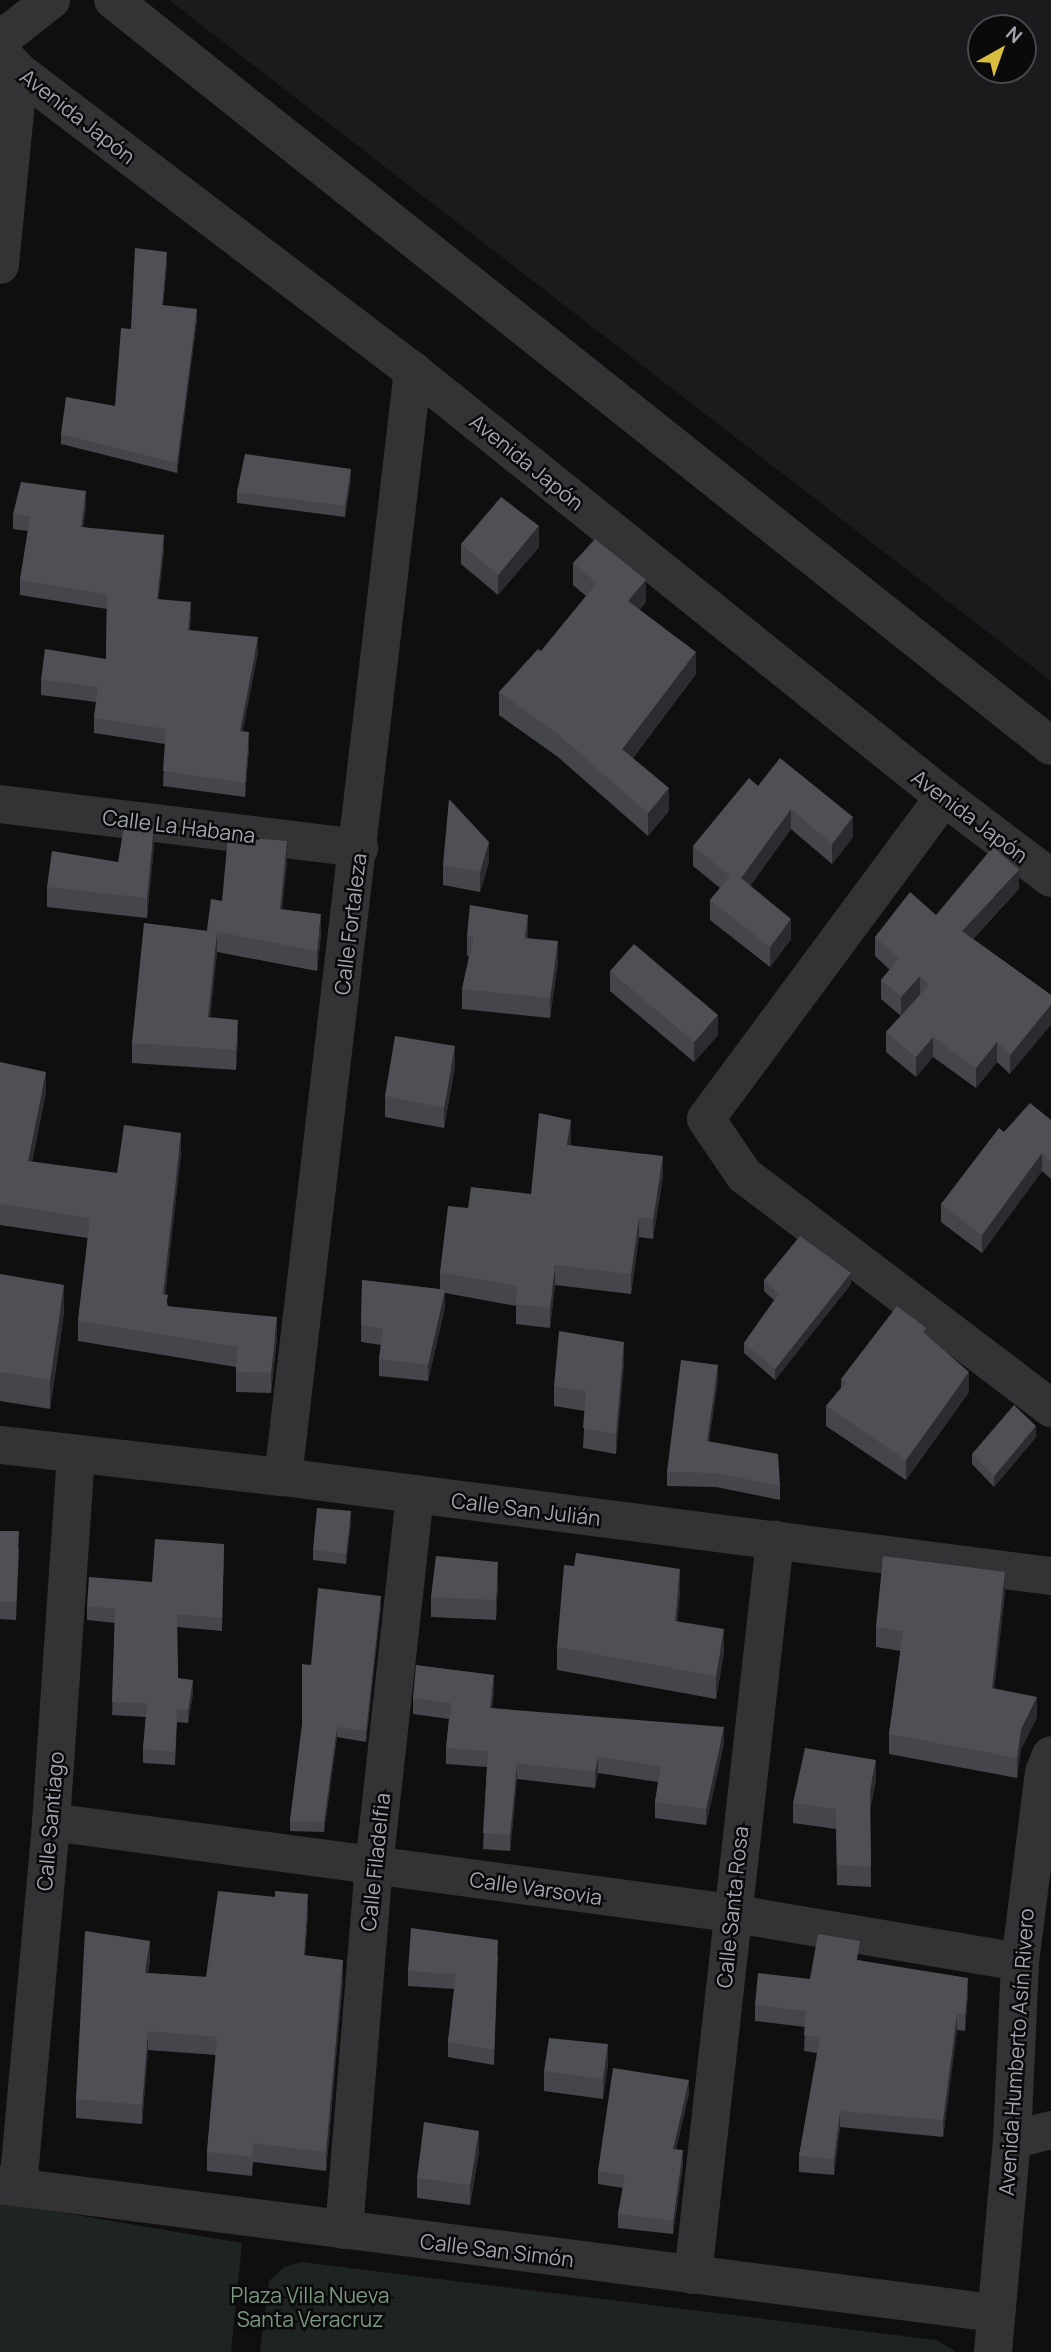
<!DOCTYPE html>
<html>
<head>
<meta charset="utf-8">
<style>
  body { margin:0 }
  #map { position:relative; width:1051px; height:2352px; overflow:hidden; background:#0f0f10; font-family:Manrope,sans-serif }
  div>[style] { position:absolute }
  .built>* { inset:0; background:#1b1b1d }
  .green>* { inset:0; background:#1e241f }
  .minor>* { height:38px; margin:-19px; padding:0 19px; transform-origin:19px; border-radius:19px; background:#333336 }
  .wall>* { inset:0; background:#45464b }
  .shaded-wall>* { inset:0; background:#2b2c2f }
  .building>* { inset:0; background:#4f5055 }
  span { translate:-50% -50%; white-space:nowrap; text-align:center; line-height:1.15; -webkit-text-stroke:5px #0a0a0b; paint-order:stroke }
  .street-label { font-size:21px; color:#a2a4af }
  .park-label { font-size:21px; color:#7b9881 }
  .north { position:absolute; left:967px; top:14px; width:70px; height:70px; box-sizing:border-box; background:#0a0a0b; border:2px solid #47484d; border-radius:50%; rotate:40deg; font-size:19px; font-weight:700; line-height:28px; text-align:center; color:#a2a4af }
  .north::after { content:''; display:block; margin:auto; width:24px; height:32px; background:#d8bd3f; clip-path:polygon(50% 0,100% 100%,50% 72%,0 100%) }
</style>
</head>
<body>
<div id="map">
  <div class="built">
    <i style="clip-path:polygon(evenodd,169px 0,1051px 0,1051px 681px,169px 0,981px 28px,1023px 28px,1023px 70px,981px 70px,981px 28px)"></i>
  </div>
  <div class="green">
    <i style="clip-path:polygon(0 2202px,242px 2243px,231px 2352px,0 2352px)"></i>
    <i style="clip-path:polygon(301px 2262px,936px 2340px,956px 2352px,260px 2352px,269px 2281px,284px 2267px)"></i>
  </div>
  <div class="minor">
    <i style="left:113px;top:0;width:1198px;rotate:38.5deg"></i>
    <i style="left:0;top:40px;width:65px;rotate:-38.1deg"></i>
    <i style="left:0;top:52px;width:28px;rotate:46deg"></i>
    <i style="left:19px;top:72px;width:495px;rotate:37.2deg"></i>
    <i style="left:413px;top:371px;width:681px;rotate:38.74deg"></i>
    <i style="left:944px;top:797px;width:134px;rotate:37.1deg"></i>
    <i style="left:0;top:265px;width:194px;rotate:-84.4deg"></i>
    <i style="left:944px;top:797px;width:400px;rotate:126.5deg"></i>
    <i style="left:706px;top:1119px;width:68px;rotate:55.8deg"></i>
    <i style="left:744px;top:1175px;width:385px;rotate:37.2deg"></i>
    <i style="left:0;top:804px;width:362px;rotate:7deg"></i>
    <i style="left:0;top:1445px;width:285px;rotate:6.5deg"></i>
    <i style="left:283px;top:1477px;width:774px;rotate:7.35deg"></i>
    <i style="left:283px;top:1477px;width:1114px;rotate:-83.3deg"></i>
    <i style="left:51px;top:1822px;width:685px;rotate:7.63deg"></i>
    <i style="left:730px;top:1913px;width:294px;rotate:9.6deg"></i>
    <i style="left:1012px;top:2140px;width:40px;rotate:-14.4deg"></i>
    <i style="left:0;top:2185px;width:1002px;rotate:7.34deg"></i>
    <i style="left:18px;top:2187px;width:366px;rotate:-84.8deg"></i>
    <i style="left:51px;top:1822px;width:368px;rotate:-86.1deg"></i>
    <i style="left:344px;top:2230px;width:365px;rotate:-85.3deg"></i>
    <i style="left:374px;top:1866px;width:374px;rotate:-83.7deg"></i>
    <i style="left:693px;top:2275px;width:740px;rotate:-83.63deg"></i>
    <i style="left:993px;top:2352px;width:213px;rotate:-84.9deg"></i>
    <i style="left:1012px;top:2140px;width:178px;rotate:-87.4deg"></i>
    <i style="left:1020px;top:1962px;width:191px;rotate:-82.8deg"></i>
    <i style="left:1044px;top:1773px;width:19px;rotate:-69deg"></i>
  </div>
  <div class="wall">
    <i style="clip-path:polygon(167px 262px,163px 305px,197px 319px,177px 473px,61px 444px,61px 434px,115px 406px,131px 329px)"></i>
    <i style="clip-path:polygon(351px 479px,345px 517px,237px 503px,237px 492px)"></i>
    <i style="clip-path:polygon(86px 506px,83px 527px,164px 550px,158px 599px,191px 617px,189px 630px,258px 652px,242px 731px,249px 747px,245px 797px,163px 786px,165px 744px,94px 733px,94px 718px,96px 702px,41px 695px,41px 680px,106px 659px,107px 609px,20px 595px,20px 580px,28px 531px,13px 529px,13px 514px)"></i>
    <i style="clip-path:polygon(461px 544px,539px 547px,498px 595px,461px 564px)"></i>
    <i style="clip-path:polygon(573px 563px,646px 602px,639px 610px,696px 674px,633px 758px,669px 811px,648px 836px,558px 757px,499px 715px,499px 692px,541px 651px,586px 596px,573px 585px)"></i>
    <i style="clip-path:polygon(758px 786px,853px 837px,832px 864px,791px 829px,750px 886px,791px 939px,770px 967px,710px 920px,710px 900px,720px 888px,693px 866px,693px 846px)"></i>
    <i style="clip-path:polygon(154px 845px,147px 918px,47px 907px,47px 887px,118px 862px)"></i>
    <i style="clip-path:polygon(287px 861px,282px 909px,321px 934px,317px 971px,217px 952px,210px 1017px,238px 1040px,236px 1070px,132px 1063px,132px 1043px,207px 931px,222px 901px)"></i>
    <i style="clip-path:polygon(489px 862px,480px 892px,443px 885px,443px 865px)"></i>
    <i style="clip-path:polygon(1019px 889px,973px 939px,1051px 995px,1010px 1074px,997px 1062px,976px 1088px,933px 1057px,916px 1077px,886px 1052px,886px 1032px,901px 1016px,881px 999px,881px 980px,890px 970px,875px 956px,875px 937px,936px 915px)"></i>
    <i style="clip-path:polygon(528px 935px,527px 939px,558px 961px,550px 1018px,462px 1009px,462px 989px,469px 956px,467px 956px,467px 936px)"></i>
    <i style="clip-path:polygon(610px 971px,718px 1035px,694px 1062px,610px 991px)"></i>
    <i style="clip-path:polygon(0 1062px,46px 1092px,32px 1162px,117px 1173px,181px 1153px,165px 1295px,168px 1306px,277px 1337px,271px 1393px,236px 1392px,236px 1367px,78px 1341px,78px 1321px,88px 1238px,0 1225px)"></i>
    <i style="clip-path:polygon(455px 1066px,444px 1128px,385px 1117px,385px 1096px)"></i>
    <i style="clip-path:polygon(1051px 1120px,1051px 1179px,1042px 1171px,982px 1253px,941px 1222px,941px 1204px,1004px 1132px)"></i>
    <i style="clip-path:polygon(571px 1140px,570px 1145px,663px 1176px,653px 1239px,639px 1237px,631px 1294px,555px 1285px,550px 1328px,516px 1324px,516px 1306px,445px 1293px,445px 1307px,428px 1381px,379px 1376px,379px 1359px,381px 1345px,361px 1342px,362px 1280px,440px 1289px,440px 1272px,468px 1208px,531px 1194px)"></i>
    <i style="clip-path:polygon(0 1274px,64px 1313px,50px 1409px,0 1401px)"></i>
    <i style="clip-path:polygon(764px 1280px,851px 1284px,775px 1380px,744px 1353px,744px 1343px,774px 1300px,764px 1291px)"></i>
    <i style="clip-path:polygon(926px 1335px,969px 1392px,906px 1480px,826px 1426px,826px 1406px,841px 1388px,841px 1379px)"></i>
    <i style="clip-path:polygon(624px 1362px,616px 1454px,583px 1448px,585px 1411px,554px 1406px,554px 1386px)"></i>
    <i style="clip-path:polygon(718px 1379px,709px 1441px,780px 1486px,780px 1500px,716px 1487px,667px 1486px,667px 1472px)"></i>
    <i style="clip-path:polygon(1036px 1437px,994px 1487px,972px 1464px,972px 1454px)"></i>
    <i style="clip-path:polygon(351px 1522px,346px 1564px,313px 1560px,313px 1550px)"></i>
    <i style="clip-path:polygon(0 1531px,19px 1549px,16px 1620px,0 1619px)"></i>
    <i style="clip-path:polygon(224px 1544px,222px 1631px,177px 1627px,178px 1678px,193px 1693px,188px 1723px,177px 1722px,175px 1765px,143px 1763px,143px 1749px,146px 1717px,112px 1715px,115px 1623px,87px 1620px,87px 1606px,152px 1582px)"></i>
    <i style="clip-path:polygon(498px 1582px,496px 1620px,431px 1617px,431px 1597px)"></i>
    <i style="clip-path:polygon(680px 1592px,677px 1621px,724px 1652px,716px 1699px,557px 1670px,557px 1647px)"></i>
    <i style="clip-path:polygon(1005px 1592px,994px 1689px,1037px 1717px,1021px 1749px,1017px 1778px,889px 1754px,889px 1734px,901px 1651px,876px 1647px,876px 1627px)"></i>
    <i style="clip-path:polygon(381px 1606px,366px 1742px,337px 1737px,324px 1832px,290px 1831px,290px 1821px,311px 1665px)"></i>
    <i style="clip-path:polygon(494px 1692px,492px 1708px,724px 1743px,706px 1825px,655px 1818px,655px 1802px,658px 1782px,598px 1773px,595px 1788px,517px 1779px,510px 1851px,483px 1849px,487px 1767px,446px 1764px,446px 1748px,449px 1719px,413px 1714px,413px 1698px)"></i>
    <i style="clip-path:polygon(876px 1780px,870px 1810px,871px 1887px,837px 1885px,836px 1829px,793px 1823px,793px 1803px)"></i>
    <i style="clip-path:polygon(308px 1912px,305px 1955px,343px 1979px,326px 2171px,253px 2162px,252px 2176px,207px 2171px,207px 2152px,216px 2055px,148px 2050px,142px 2124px,76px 2118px,76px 2099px,150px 1960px,148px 1973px,206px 1977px)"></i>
    <i style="clip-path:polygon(498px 1955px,494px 2065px,448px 2057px,448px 2042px,454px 1989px,408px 1986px,408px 1971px)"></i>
    <i style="clip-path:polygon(859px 1960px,968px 1994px,965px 2031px,957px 2030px,943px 2137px,840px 2127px,834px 2175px,799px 2172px,799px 2156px,817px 2053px,804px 2051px,805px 2027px,755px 2021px,755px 2005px,810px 1979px)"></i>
    <i style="clip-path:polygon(608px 2064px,603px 2099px,544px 2091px,544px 2071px)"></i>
    <i style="clip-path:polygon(689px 2093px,676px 2149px,683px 2164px,673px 2234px,618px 2228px,618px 2214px,623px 2188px,598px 2184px,598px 2171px)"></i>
    <i style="clip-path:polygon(479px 2151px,470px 2205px,417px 2198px,417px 2178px)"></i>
  </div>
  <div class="shaded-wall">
    <i style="clip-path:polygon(167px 252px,167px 262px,162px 316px,162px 305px)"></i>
    <i style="clip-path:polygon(197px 309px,197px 319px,177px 473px,177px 463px)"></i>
    <i style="clip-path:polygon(351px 469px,351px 479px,345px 517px,345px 506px)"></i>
    <i style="clip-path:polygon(86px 491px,86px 506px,81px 542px,81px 527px)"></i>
    <i style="clip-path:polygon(539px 526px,539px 547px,498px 595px,498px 575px)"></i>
    <i style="clip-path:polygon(164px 535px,164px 550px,157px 614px,157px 599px)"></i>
    <i style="clip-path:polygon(646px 580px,646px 602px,628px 623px,628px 601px)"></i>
    <i style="clip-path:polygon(191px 602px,191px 617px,188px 645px,188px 630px)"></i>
    <i style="clip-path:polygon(258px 637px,258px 652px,240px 746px,240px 731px)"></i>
    <i style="clip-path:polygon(696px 652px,696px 674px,622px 772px,622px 749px)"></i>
    <i style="clip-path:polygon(249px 732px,249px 747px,245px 797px,245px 783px)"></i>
    <i style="clip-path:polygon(669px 788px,669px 811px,648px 836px,648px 813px)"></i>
    <i style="clip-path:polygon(791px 809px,791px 829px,741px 899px,741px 878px)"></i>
    <i style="clip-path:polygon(853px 817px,853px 837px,832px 864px,832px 844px)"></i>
    <i style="clip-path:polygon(154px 825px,154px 845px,147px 918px,147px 898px)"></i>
    <i style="clip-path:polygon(287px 841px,287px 861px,280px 929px,280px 909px)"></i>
    <i style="clip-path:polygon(489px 842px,489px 862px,480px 892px,480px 872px)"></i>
    <i style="clip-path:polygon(1019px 870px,1019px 889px,962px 950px,962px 931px)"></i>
    <i style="clip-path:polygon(321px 914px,321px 934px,317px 971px,317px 951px)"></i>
    <i style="clip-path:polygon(528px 915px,528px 935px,525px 959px,525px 938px)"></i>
    <i style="clip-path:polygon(791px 919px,791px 939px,770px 967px,770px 947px)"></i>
    <i style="clip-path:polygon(217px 932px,217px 952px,208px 1037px,208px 1017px)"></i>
    <i style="clip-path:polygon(558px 941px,558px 961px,550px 1018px,550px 998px)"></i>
    <i style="clip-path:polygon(920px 976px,920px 996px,901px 1016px,901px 997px)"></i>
    <i style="clip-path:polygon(1051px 1005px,1051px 1025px,1010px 1074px,1010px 1055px)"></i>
    <i style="clip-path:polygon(718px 1015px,718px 1035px,694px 1062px,694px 1042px)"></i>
    <i style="clip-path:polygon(238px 1020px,238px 1040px,236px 1070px,236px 1050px)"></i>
    <i style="clip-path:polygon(933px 1037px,933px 1057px,916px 1077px,916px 1057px)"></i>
    <i style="clip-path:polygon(997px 1042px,997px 1062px,976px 1088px,976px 1068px)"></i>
    <i style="clip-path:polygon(455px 1046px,455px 1066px,444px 1128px,444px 1108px)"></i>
    <i style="clip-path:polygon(46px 1072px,46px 1092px,28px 1181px,28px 1161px)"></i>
    <i style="clip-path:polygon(571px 1120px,571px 1140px,567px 1165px,567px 1145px)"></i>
    <i style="clip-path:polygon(181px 1133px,181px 1153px,163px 1314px,163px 1294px)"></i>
    <i style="clip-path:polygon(1042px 1153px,1042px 1171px,982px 1253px,982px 1235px)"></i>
    <i style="clip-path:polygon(663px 1156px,663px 1176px,653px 1239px,653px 1219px)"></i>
    <i style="clip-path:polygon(639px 1217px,639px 1237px,631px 1294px,631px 1274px)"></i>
    <i style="clip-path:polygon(555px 1265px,555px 1285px,550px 1328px,550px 1308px)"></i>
    <i style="clip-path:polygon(851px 1273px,851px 1284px,775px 1380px,775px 1369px)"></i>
    <i style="clip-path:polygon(64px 1285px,64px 1313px,50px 1409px,50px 1380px)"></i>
    <i style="clip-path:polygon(445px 1290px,445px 1307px,428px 1381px,428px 1365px)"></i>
    <i style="clip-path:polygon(277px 1317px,277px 1337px,271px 1393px,271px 1373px)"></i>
    <i style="clip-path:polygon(624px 1342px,624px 1362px,616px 1454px,616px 1434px)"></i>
    <i style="clip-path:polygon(718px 1365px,718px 1379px,707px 1454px,707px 1441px)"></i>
    <i style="clip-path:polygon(969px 1372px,969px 1392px,906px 1480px,906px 1460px)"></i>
    <i style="clip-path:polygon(1036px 1426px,1036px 1437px,994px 1487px,994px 1476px)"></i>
    <i style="clip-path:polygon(351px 1511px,351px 1522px,346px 1564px,346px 1554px)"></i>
    <i style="clip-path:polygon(498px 1562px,498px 1582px,496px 1620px,496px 1600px)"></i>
    <i style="clip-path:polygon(680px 1569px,680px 1592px,675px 1645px,675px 1621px)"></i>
    <i style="clip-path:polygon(1005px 1572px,1005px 1592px,992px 1708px,992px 1688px)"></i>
    <i style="clip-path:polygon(381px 1596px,381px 1606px,366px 1742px,366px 1731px)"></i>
    <i style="clip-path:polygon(724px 1629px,724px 1652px,716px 1699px,716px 1676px)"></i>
    <i style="clip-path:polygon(494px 1675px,494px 1692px,490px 1724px,490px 1708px)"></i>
    <i style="clip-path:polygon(193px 1680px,193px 1693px,188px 1723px,188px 1710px)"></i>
    <i style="clip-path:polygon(1037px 1697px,1037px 1717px,1021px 1749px,1017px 1778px,1017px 1758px,1021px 1729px)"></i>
    <i style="clip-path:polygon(337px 1727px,337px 1737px,324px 1832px,324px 1822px)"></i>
    <i style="clip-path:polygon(724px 1727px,724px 1743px,706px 1825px,706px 1809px)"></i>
    <i style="clip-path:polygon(598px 1757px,598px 1773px,595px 1788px,595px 1772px)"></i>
    <i style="clip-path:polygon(876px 1760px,876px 1780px,870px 1810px,870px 1790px)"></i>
    <i style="clip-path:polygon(517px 1763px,517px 1779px,510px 1851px,510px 1835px)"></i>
    <i style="clip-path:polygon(308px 1894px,308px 1912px,304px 1973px,304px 1955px)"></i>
    <i style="clip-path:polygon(150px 1941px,150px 1960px,145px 1992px,145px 1973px)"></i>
    <i style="clip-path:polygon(343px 1960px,343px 1979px,326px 2171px,326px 2152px)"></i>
    <i style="clip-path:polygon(968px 1978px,968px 1994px,965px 2031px,965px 2015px)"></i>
    <i style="clip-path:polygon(957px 2014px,957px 2030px,943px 2137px,943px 2120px)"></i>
    <i style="clip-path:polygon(148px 2031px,148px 2050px,142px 2124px,142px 2105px)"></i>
    <i style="clip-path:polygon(608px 2044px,608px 2064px,603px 2099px,603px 2079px)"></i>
    <i style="clip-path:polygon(689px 2080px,689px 2093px,673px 2162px,673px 2149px)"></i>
    <i style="clip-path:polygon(840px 2111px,840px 2127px,834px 2175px,834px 2159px)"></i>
    <i style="clip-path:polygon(479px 2131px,479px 2151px,470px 2205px,470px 2185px)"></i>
    <i style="clip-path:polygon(683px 2150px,683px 2164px,673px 2234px,673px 2221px)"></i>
  </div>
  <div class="building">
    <i style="clip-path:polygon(135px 248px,167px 252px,162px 305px,197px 309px,177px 463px,61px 434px,66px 397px,115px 406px,121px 328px,131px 329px)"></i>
    <i style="clip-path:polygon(245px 454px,351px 469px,345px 506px,237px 492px)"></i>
    <i style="clip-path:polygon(21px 482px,86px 491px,81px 527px,164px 535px,157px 599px,191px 602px,188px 630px,258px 637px,240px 731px,249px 732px,245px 783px,163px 771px,166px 729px,94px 718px,98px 687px,41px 680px,45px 649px,106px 659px,107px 594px,20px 580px,30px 517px,13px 514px)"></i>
    <i style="clip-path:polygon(501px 497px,539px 526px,498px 575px,461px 544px)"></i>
    <i style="clip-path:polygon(595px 539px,646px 580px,628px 601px,696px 652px,622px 749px,669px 788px,648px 813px,558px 734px,499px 692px,538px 649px,541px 651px,597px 583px,573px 563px)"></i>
    <i style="clip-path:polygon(780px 758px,853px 817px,832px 844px,791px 809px,741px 878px,791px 919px,770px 947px,710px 900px,730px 876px,693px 846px,749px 778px,758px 786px)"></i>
    <i style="clip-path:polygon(449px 799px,489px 842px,480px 872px,443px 865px)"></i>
    <i style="clip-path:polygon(125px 821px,154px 825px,147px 898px,47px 887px,52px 851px,118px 862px)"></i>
    <i style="clip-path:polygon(228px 836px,287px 841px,280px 909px,321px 914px,317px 951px,207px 930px,211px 899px,222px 901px)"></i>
    <i style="clip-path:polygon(993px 847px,1019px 870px,962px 931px,1051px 995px,1051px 1005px,1010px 1055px,997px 1042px,976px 1068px,933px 1037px,916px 1057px,886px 1032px,929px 985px,920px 976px,901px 997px,881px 980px,899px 958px,875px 937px,910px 892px,936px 915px)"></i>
    <i style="clip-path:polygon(470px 905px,528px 915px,525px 938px,558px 941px,550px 998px,462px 989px,474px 937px,467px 936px)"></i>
    <i style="clip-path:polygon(144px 923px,217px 932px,208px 1017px,238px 1020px,236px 1050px,132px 1043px)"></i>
    <i style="clip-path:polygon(634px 944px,718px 1015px,694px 1042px,610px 971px)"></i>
    <i style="clip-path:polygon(395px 1036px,455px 1046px,444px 1108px,385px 1096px)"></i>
    <i style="clip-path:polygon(0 1062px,46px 1072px,28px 1161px,117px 1173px,124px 1125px,181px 1133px,163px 1294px,168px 1295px,166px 1306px,277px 1317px,271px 1373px,236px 1372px,238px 1347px,78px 1321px,90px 1218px,0 1204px)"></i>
    <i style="clip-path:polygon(1030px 1103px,1051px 1120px,1051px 1161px,1042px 1153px,982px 1235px,941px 1204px,999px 1128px,1004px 1132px)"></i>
    <i style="clip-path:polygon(539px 1113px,571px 1120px,567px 1145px,663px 1156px,653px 1219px,639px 1217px,631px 1274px,555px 1265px,550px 1308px,516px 1304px,517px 1286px,440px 1272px,448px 1206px,468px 1208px,471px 1187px,531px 1194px)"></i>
    <i style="clip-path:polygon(800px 1236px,851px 1273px,775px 1369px,744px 1343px,779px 1294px,764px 1280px)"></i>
    <i style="clip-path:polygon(0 1274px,64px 1285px,50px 1380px,0 1372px)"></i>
    <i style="clip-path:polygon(362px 1280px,445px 1290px,428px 1365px,379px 1359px,383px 1329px,361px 1325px)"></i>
    <i style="clip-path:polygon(897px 1306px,926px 1328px,923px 1332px,969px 1372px,906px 1460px,826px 1406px,846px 1382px,841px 1379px)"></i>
    <i style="clip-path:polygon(559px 1331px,624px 1342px,616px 1434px,583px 1428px,586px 1391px,554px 1386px)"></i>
    <i style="clip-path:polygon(681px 1360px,718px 1365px,707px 1441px,778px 1454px,780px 1486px,716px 1473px,667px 1472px)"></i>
    <i style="clip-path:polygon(1014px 1405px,1036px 1426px,994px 1476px,972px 1454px)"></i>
    <i style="clip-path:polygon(317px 1508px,351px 1511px,346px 1554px,313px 1550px)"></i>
    <i style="clip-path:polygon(0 1531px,19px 1531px,16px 1602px,0 1602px)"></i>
    <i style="clip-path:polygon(155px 1539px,224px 1544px,222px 1618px,177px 1614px,178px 1678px,193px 1680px,188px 1710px,177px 1709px,175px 1752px,143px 1749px,147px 1703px,112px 1702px,115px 1609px,87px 1606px,89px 1577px,152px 1582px)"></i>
    <i style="clip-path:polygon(576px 1553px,680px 1569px,675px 1621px,724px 1629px,716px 1676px,557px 1647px,564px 1565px,574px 1566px)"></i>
    <i style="clip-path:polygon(436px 1556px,498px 1562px,496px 1600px,431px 1597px)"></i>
    <i style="clip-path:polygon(883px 1556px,1005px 1572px,992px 1688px,1037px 1697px,1021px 1729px,1017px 1758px,889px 1734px,903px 1631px,876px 1627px)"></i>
    <i style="clip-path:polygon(318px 1588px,381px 1596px,366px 1731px,337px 1727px,324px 1822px,290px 1821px,302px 1724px,302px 1664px,311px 1665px)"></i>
    <i style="clip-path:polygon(416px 1665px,494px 1675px,490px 1708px,724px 1727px,706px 1809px,655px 1802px,661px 1766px,598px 1757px,595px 1772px,517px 1763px,510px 1835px,483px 1833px,488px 1751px,446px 1748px,451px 1703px,413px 1698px)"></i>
    <i style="clip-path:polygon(805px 1748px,876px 1760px,870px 1790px,871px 1867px,837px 1865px,836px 1809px,793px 1803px)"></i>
    <i style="clip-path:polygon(218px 1891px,275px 1897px,275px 1891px,308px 1894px,304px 1955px,343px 1960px,326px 2152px,253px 2143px,252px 2157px,207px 2152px,217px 2037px,148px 2031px,142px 2105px,76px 2099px,85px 1931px,150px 1941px,145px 1973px,206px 1977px)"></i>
    <i style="clip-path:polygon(411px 1928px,498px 1940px,494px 2050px,448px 2042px,456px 1974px,408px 1971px)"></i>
    <i style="clip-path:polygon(818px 1934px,860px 1941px,857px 1960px,968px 1978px,965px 2015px,957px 2014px,943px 2120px,840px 2111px,834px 2159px,799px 2156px,820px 2038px,804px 2035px,806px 2011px,755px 2005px,758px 1973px,810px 1979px)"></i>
    <i style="clip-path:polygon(549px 2038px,608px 2044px,603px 2079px,544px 2071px)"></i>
    <i style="clip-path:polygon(613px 2068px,689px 2080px,673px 2149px,683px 2150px,673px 2221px,618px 2214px,625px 2175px,598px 2171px)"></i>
    <i style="clip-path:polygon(424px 2122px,479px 2131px,470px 2185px,417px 2178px)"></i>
  </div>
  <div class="street-label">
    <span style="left:78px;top:116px;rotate:38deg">Avenida Japón</span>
    <span style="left:527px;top:462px;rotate:39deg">Avenida Japón</span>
    <span style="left:970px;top:816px;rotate:37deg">Avenida Japón</span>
    <span style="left:179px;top:826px;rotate:7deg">Calle La Habana</span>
    <span style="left:350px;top:924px;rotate:-83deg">Calle Fortaleza</span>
    <span style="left:526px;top:1509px;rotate:7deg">Calle San Julián</span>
    <span style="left:50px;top:1821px;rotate:-85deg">Calle Santiago</span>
    <span style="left:375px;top:1862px;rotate:-84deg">Calle Filadelfia</span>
    <span style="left:536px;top:1888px;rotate:8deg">Calle Varsovia</span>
    <span style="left:732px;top:1907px;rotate:-84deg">Calle Santa Rosa</span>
    <span style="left:1016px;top:2052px;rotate:-86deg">Avenida Humberto Asín Rivero</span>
    <span style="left:497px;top:2250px;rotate:7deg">Calle San Simón</span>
  </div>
  <div class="park-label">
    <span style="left:310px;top:2307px">Plaza Villa Nueva<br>Santa Veracruz</span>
  </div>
  <div class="north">N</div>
</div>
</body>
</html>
